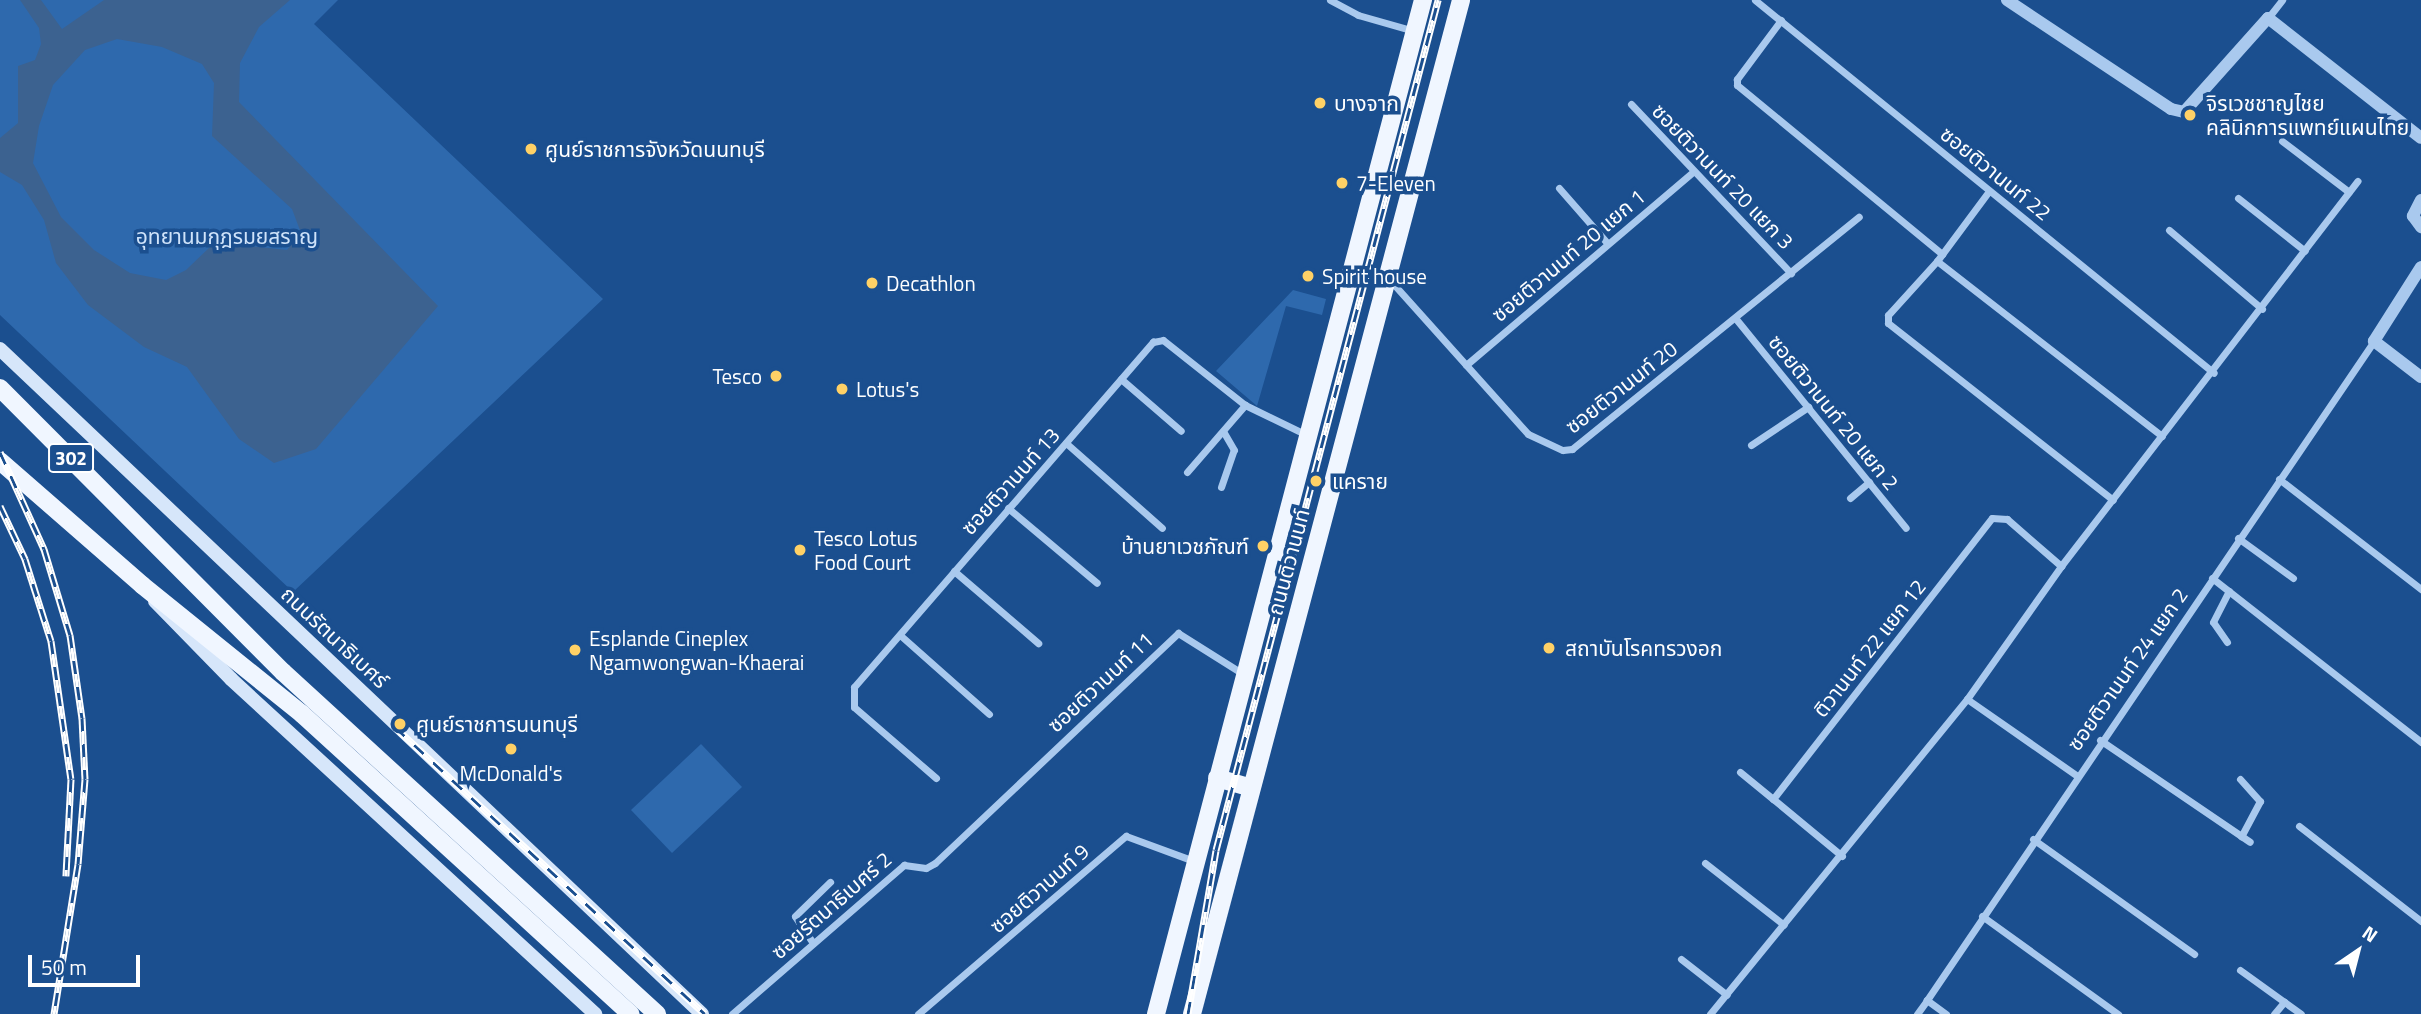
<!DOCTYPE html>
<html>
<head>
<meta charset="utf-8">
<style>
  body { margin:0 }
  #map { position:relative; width:2421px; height:1014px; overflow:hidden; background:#1b4f8f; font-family:"Titillium Web","Noto Sans Thai",sans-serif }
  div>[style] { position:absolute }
  .green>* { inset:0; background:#2e69ad }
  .water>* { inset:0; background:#3c6290 }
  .minor>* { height:7px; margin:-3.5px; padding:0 3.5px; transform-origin:3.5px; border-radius:3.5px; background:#a9c9ee }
  .tertiary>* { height:12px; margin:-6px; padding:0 6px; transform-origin:6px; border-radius:6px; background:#a9c9ee }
  .secondary>* { height:14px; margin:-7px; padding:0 7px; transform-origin:7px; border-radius:7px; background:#d6e6fa }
  .primary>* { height:18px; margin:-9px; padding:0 9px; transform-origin:9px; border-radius:9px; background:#f0f6ff }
  .rail>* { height:7px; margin-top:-3.5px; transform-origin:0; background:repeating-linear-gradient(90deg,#1b4f8f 0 13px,#fff 0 26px); box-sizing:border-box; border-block:2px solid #fff }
  .dots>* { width:19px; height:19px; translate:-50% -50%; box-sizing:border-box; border:4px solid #1b4f8f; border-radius:50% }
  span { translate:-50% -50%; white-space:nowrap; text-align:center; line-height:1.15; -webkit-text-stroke:7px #1b4f8f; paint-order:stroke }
  .shield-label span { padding:2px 5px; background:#1b4f8f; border:2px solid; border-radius:5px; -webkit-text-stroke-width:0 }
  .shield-label { font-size:19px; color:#fff; font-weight:700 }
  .poi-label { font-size:21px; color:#fff }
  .left { translate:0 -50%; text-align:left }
  .right { translate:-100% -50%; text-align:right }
  .street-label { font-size:21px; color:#fff }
  .park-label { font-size:21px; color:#cfe3fa }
  .north { position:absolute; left:2323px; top:916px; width:70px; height:70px; -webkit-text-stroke:5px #1b4f8f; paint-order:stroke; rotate:35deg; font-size:19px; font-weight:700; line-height:28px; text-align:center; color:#fff }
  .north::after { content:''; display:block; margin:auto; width:24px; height:32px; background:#fff; clip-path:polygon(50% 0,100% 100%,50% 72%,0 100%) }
  .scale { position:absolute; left:28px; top:955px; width:112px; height:32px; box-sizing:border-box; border:4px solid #fff; border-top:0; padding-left:9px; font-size:21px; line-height:24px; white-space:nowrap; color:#fff; -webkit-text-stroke:5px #1b4f8f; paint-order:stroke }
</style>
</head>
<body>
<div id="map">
  <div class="green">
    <i style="clip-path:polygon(0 0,338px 0,314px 24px,603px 299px,293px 592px,0 315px)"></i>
    <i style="clip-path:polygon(1293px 290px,1326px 299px,1322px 315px,1286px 306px,1257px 406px,1216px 371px)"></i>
    <i style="clip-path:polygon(701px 744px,742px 787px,672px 853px,631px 810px)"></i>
  </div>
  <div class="water">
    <i style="clip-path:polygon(evenodd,20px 0,41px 0,62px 29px,104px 0,290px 0,259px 27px,240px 63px,239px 102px,438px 306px,316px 449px,274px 463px,239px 439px,187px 367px,144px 347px,88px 305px,56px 263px,44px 220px,22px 185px,0 172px,0 138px,18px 123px,18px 66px,35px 60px,41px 44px,39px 28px,20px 0,117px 39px,162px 47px,202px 64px,214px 83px,212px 136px,292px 209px,301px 233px,287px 250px,232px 244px,210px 247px,186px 270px,166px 280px,130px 273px,94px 250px,61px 217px,33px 163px,39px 126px,53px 85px,85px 50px,117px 39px)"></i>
  </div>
  <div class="minor">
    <i style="left:1330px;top:0;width:32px;rotate:28deg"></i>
    <i style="left:1358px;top:15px;width:58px;rotate:15.9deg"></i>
    <i style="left:1755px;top:0;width:591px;rotate:39.1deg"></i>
    <i style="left:2268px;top:18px;width:23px;rotate:-52deg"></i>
    <i style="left:1781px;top:20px;width:74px;rotate:126.7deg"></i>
    <i style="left:1737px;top:79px;width:6px;rotate:90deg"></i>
    <i style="left:1737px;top:85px;width:266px;rotate:39.5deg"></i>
    <i style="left:1631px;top:104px;width:233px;rotate:46.6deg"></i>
    <i style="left:2282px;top:141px;width:84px;rotate:37.3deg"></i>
    <i style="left:1559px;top:188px;width:74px;rotate:48.8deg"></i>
    <i style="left:1989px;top:191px;width:87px;rotate:126.6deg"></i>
    <i style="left:1937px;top:261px;width:73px;rotate:132.2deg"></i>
    <i style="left:1888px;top:315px;width:8px;rotate:90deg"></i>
    <i style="left:1888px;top:323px;width:286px;rotate:38.2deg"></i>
    <i style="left:2238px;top:198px;width:85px;rotate:38.3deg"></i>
    <i style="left:2169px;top:230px;width:122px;rotate:40.3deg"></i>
    <i style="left:1937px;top:261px;width:285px;rotate:37.9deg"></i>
    <i style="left:1389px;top:279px;width:208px;rotate:48.1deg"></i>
    <i style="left:1528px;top:434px;width:38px;rotate:25deg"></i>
    <i style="left:1563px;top:450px;width:9px;rotate:-6deg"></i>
    <i style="left:1572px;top:449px;width:369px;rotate:-39deg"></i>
    <i style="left:1736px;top:319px;width:269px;rotate:50.9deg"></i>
    <i style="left:1466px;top:365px;width:298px;rotate:-40.4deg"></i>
    <i style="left:1121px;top:379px;width:79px;rotate:40.9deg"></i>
    <i style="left:1066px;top:443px;width:128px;rotate:41.5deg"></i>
    <i style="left:1751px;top:445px;width:69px;rotate:-33.7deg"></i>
    <i style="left:1187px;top:472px;width:89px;rotate:-49.1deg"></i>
    <i style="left:2279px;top:479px;width:180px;rotate:37.8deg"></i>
    <i style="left:1221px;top:487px;width:39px;rotate:-71deg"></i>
    <i style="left:1234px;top:450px;width:20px;rotate:-120deg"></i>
    <i style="left:1850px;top:498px;width:25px;rotate:-40deg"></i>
    <i style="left:1008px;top:508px;width:116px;rotate:40.1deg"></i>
    <i style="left:2238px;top:538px;width:68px;rotate:36deg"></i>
    <i style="left:954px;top:571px;width:111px;rotate:40.6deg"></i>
    <i style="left:2212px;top:578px;width:266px;rotate:38.1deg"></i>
    <i style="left:900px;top:635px;width:119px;rotate:41.6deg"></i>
    <i style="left:2227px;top:642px;width:24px;rotate:-125deg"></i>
    <i style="left:2213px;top:622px;width:35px;rotate:-63deg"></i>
    <i style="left:1967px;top:699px;width:133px;rotate:34.9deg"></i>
    <i style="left:2100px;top:740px;width:181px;rotate:34.2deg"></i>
    <i style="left:1740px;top:772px;width:43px;rotate:39.3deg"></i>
    <i style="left:936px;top:778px;width:108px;rotate:-139.1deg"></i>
    <i style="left:854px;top:707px;width:20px;rotate:-90deg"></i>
    <i style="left:854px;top:687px;width:457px;rotate:-49.1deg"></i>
    <i style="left:1153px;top:342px;width:10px;rotate:-11deg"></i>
    <i style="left:1163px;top:340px;width:105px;rotate:38.4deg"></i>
    <i style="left:1245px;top:405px;width:69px;rotate:25.8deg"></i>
    <i style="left:2240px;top:779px;width:30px;rotate:48deg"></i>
    <i style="left:2260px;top:801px;width:40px;rotate:118deg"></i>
    <i style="left:2299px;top:826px;width:155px;rotate:37.9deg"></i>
    <i style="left:2033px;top:839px;width:198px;rotate:35.5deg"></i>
    <i style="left:1842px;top:856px;width:89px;rotate:-140.4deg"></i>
    <i style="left:1773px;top:799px;width:356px;rotate:-52.1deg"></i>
    <i style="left:1992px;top:518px;width:15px;rotate:4deg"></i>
    <i style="left:2007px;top:519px;width:72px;rotate:41deg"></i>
    <i style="left:1705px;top:863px;width:100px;rotate:38.1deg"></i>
    <i style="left:1982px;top:916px;width:168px;rotate:35.8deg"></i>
    <i style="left:813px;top:943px;width:32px;rotate:-124deg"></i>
    <i style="left:795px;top:916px;width:49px;rotate:-44.2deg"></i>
    <i style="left:1681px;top:959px;width:58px;rotate:38deg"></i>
    <i style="left:2240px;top:970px;width:75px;rotate:35.8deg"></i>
    <i style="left:732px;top:1014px;width:228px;rotate:-40.9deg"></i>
    <i style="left:904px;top:865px;width:22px;rotate:8deg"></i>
    <i style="left:926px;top:868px;width:10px;rotate:-29deg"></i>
    <i style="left:935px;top:863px;width:335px;rotate:-43.4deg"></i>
    <i style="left:1178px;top:633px;width:77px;rotate:32.2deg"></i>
    <i style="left:918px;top:1014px;width:274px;rotate:-40.6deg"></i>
    <i style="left:1126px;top:836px;width:72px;rotate:20.2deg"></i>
    <i style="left:1710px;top:1014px;width:407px;rotate:-50.8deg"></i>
    <i style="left:1967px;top:699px;width:163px;rotate:-54.7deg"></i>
    <i style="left:2061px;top:566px;width:486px;rotate:-52.4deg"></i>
    <i style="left:1917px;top:1014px;width:17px;rotate:-54deg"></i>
    <i style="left:1946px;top:1014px;width:24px;rotate:-144deg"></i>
    <i style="left:1927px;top:1000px;width:796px;rotate:-55.85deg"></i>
    <i style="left:2274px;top:1014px;width:16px;rotate:-50deg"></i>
  </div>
  <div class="tertiary">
    <i style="left:2007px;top:0;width:197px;rotate:33.6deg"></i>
    <i style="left:2171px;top:109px;width:13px;rotate:13deg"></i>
    <i style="left:2184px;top:112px;width:126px;rotate:-48.2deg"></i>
    <i style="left:2268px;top:18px;width:194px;rotate:38.1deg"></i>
    <i style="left:2421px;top:200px;width:18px;rotate:117deg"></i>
    <i style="left:2413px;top:216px;width:14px;rotate:54deg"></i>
    <i style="left:2421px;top:267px;width:88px;rotate:122.4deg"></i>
    <i style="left:2374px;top:341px;width:59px;rotate:37.5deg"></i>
  </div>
  <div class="secondary">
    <i style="left:0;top:349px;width:967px;rotate:43.45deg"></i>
    <i style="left:155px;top:601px;width:109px;rotate:45.7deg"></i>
    <i style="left:231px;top:679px;width:495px;rotate:42.6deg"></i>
  </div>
  <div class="primary">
    <i style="left:0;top:388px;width:401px;rotate:45.1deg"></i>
    <i style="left:283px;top:672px;width:507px;rotate:42.44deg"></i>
    <i style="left:0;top:461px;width:189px;rotate:41.1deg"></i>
    <i style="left:142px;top:585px;width:206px;rotate:38.9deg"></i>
    <i style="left:302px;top:714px;width:445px;rotate:42.4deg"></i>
    <i style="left:1217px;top:778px;width:35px;rotate:16deg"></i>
    <i style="left:1156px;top:1014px;width:1049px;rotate:-75.25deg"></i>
    <i style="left:1192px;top:1014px;width:1049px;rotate:-75.14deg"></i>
  </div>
  <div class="rail">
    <i style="left:0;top:452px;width:107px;rotate:65.6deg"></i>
    <i style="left:44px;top:549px;width:90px;rotate:73.2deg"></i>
    <i style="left:70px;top:635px;width:84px;rotate:81.8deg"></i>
    <i style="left:82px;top:718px;width:61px;rotate:87.2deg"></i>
    <i style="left:85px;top:779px;width:85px;rotate:94.7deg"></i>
    <i style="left:78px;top:864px;width:152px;rotate:99.1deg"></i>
    <i style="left:0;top:506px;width:59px;rotate:64.7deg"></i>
    <i style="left:25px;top:559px;width:86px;rotate:72.4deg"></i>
    <i style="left:51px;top:641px;width:139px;rotate:81.8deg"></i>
    <i style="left:71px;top:779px;width:97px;rotate:93deg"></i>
    <i style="left:395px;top:727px;width:422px;rotate:42.8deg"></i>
    <i style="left:1188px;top:1014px;width:166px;rotate:-80.3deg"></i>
    <i style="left:1216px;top:850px;width:879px;rotate:-75.36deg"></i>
  </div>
  <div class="dots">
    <i style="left:1320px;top:103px;background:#ffd166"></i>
    <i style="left:2190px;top:115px;background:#ffd166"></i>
    <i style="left:531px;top:149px;background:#ffd166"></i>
    <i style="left:1342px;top:183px;background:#ffd166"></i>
    <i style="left:1308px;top:276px;background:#ffd166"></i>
    <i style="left:872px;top:283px;background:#ffd166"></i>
    <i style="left:776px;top:376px;background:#ffd166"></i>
    <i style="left:842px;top:389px;background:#ffd166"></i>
    <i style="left:1316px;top:481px;background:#ffd166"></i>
    <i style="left:1263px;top:546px;background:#ffd166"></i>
    <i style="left:800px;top:550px;background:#ffd166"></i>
    <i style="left:1549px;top:648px;background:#ffd166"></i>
    <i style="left:575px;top:650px;background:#ffd166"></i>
    <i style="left:400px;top:724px;background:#ffd166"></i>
    <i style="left:511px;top:749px;background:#ffd166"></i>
  </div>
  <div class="shield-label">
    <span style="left:71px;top:458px">302</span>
  </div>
  <div class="poi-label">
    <span class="left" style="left:1334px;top:103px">บางจาก</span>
    <span class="left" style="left:2206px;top:115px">จิรเวชชาญไชย<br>คลินิกการแพทย์แผนไทย</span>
    <span class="left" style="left:545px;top:149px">ศูนย์ราชการจังหวัดนนทบุรี</span>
    <span class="left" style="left:1356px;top:183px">7-Eleven</span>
    <span class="left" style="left:1322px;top:276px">Spirit house</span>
    <span class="left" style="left:886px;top:283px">Decathlon</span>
    <span class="right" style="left:762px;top:376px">Tesco</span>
    <span class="left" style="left:856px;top:389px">Lotus's</span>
    <span class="left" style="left:1332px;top:481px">แคราย</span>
    <span class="left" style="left:814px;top:550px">Tesco Lotus<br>Food Court</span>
    <span class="right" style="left:1249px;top:546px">บ้านยาเวชภัณฑ์</span>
    <span class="left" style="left:589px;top:650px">Esplande Cineplex<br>Ngamwongwan-Khaerai</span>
    <span class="left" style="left:1565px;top:648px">สถาบันโรคทรวงอก</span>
    <span class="left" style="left:416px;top:724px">ศูนย์ราชการนนทบุรี</span>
    <span style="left:511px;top:773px">McDonald's</span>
  </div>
  <div class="street-label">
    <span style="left:1996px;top:173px;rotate:39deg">ซอยติวานนท์ 22</span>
    <span style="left:1723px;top:176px;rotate:46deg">ซอยติวานนท์ 20 แยก 3</span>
    <span style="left:1568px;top:255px;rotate:-40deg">ซอยติวานนท์ 20 แยก 1</span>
    <span style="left:1621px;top:387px;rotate:-38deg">ซอยติวานนท์ 20</span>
    <span style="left:1834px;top:412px;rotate:51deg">ซอยติวานนท์ 20 แยก 2</span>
    <span style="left:1010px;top:481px;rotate:-48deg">ซอยติวานนท์ 13</span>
    <span style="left:1288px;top:562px;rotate:-75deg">ถนนติวานนท์</span>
    <span style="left:335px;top:637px;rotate:43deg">ถนนรัตนาธิเบศร์</span>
    <span style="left:1869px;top:648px;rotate:-52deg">ติวานนท์ 22 แยก 12</span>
    <span style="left:2127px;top:669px;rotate:-55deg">ซอยติวานนท์ 24 แยก 2</span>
    <span style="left:1100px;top:682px;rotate:-43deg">ซอยติวานนท์ 11</span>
    <span style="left:1039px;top:888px;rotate:-41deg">ซอยติวานนท์ 9</span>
    <span style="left:831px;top:905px;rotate:-41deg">ซอยรัตนาธิเบศร์ 2</span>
  </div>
  <div class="park-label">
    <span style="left:227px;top:236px">อุทยานมกุฎรมยสราญ</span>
  </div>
  <div class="north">N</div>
  <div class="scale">50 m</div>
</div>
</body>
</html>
